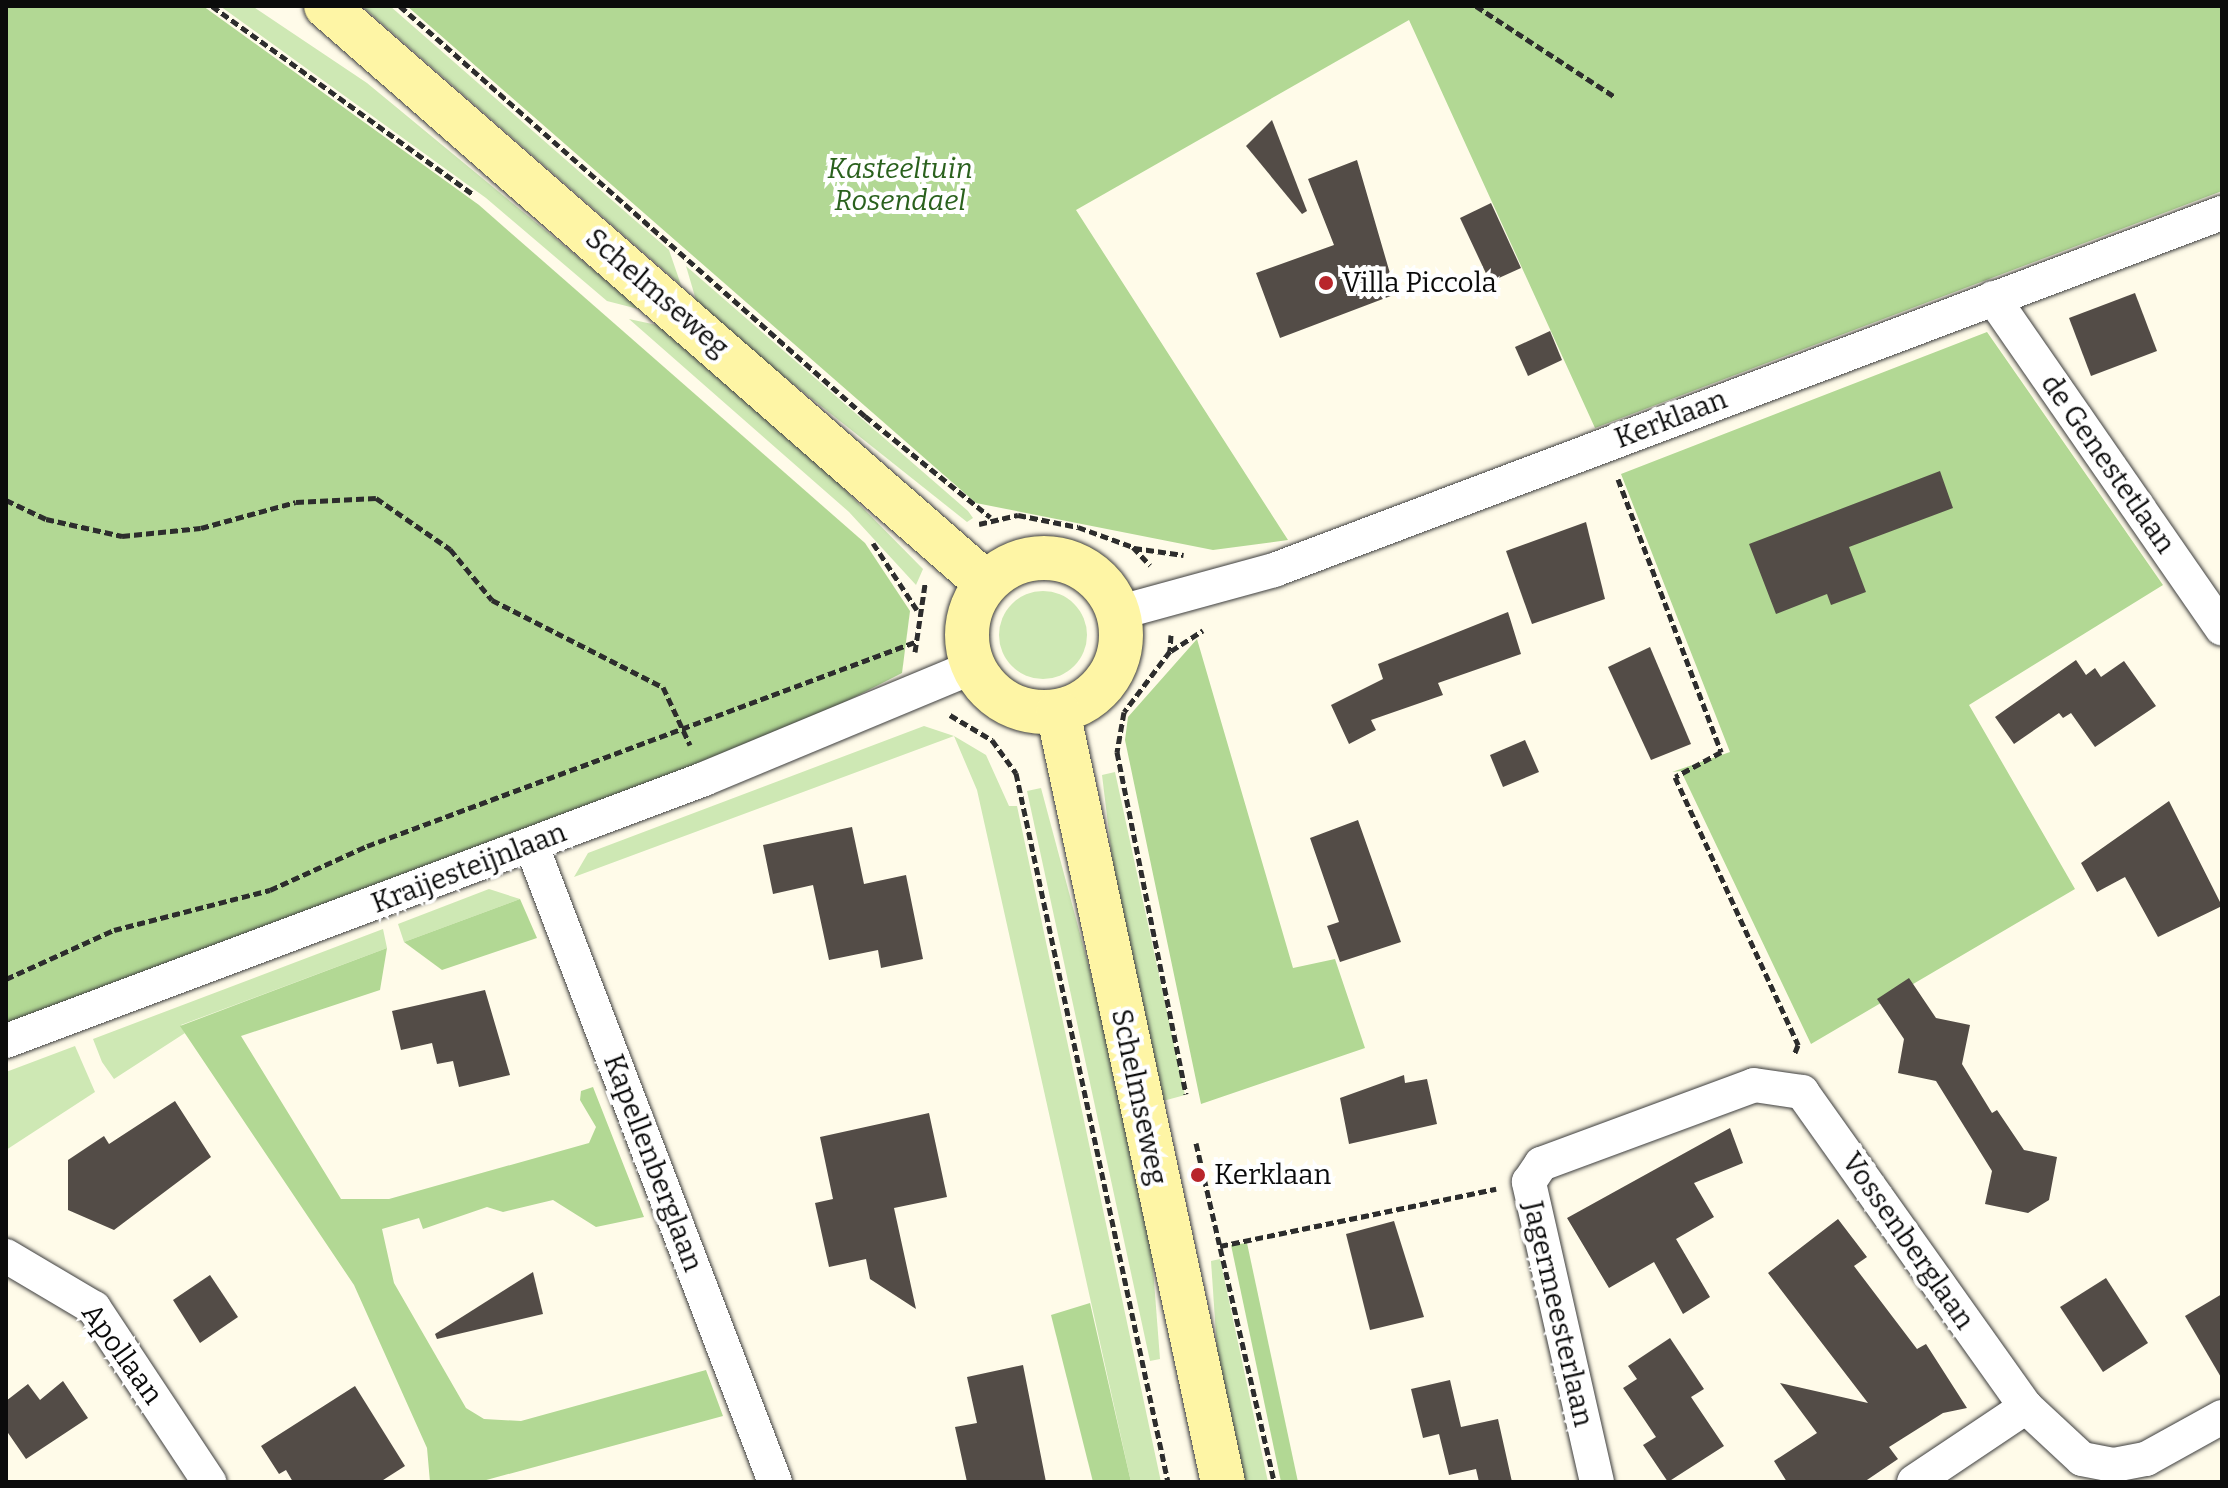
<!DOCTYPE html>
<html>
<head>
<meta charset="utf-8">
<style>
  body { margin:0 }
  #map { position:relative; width:2228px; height:1488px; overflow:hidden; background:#fffbe9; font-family:Bitter,serif }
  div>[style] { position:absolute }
  .green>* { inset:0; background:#cee8b4 }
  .round { border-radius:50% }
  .forest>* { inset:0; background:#b2d894 }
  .building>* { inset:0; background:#534c47 }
  .path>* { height:5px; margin-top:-2.5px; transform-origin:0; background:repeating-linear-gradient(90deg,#2d2d2d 0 8px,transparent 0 12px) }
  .roads { filter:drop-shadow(0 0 2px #3e3e3e) drop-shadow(0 0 2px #3e3e3e) }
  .street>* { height:34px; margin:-17px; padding:0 17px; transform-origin:17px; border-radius:17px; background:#fff }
  .secondary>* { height:44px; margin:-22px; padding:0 22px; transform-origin:22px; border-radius:22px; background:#fef5a5 }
  .secondary>.ring { margin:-22px; padding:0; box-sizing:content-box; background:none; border:44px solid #fef5a5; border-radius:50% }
  .dots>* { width:22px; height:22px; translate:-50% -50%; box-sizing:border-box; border:4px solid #fff; border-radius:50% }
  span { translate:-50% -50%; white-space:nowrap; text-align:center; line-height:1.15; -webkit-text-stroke:8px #fff; paint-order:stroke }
  .park-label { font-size:28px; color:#2a611d; font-style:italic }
  .poi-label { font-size:28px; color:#0b0b0b }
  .left { translate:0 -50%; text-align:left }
  .street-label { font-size:28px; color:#0b0b0b }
  .frame { position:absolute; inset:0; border:8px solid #0b0b0b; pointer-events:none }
</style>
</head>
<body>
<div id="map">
  <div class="green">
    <i style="clip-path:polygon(220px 6px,252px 6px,367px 83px,642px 310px,607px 301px,486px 198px)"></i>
    <i style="clip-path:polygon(362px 6px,390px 6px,669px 250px,681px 285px)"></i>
    <i style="clip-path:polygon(686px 266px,968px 511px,973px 518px,967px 522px,767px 363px,696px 300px)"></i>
    <i style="clip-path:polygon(629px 319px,666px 327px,793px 437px,923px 569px,916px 585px,849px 512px)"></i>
    <i class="round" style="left:999px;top:591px;width:88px;height:88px"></i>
    <i style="clip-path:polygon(924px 726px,954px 736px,986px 755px,1009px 806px,1017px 806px,1161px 1482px,1131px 1482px,977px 790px,954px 736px,574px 877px,588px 853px)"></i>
    <i style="clip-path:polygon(1115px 772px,1185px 1095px,1163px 1101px,1114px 873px,1102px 775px)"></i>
    <i style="clip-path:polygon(1041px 788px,1098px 1001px,1152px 1255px,1160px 1359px,1150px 1361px,1027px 791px)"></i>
    <i style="clip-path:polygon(489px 889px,520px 899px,404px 942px,398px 924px)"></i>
    <i style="clip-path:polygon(383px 929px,387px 948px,181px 1025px,185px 1033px,114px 1079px,102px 1062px,93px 1039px)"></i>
    <i style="clip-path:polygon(75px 1046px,95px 1092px,6px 1150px,6px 1072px)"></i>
    <i style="clip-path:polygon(1220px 1259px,1268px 1482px,1243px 1482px,1218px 1364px,1211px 1261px)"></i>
  </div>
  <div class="forest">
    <i style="clip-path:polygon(6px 6px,203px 6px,479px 205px,865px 543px,910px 611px,902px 673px,776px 737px,6px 1024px)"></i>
    <i style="clip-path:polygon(407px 6px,2222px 6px,2222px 191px,1595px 428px,1409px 20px,1076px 210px,1288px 540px,1213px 550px,976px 503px)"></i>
    <i style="clip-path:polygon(1987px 332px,2163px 585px,1969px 705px,2075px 889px,1811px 1044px,1681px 771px,1672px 772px,1730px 752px,1621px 474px)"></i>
    <i style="clip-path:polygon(1197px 639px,1293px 968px,1335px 959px,1365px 1048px,1201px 1104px,1125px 740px,1128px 717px)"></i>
    <i style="clip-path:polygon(520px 899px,537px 938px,442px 970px,404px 942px)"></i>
    <i style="clip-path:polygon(387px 948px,380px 990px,241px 1036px,341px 1199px,389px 1199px,589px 1143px,596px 1127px,580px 1100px,581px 1091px,593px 1087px,644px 1217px,596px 1227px,553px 1200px,503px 1212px,487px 1207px,423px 1229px,419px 1218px,382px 1229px,394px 1283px,466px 1408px,484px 1419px,521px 1421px,706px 1370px,723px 1416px,479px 1482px,430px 1482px,427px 1448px,354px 1285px,180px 1026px)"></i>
    <i style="clip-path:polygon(1247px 1243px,1298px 1482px,1281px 1482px,1231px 1245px)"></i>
    <i style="clip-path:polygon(1090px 1303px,1131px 1482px,1093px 1482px,1051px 1315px)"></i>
  </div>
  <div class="building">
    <i style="clip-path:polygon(1272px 120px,1307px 211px,1302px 214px,1246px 146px)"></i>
    <i style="clip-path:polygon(1357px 160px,1396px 294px,1280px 338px,1256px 273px,1334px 245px,1308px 179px)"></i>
    <i style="clip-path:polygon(1491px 203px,1521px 268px,1490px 282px,1460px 218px)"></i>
    <i style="clip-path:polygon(2135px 293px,2157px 351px,2091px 376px,2069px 318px)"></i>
    <i style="clip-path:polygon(1550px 331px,1562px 360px,1528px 376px,1515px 347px)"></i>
    <i style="clip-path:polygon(1940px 471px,1953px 508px,1849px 547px,1866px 592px,1831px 605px,1827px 594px,1776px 614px,1749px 544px)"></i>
    <i style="clip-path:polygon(1586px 522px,1605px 599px,1532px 624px,1506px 551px)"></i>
    <i style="clip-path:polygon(1508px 612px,1521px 654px,1438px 683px,1443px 695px,1371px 720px,1376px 730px,1349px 744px,1331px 705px,1383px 679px,1378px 664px)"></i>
    <i style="clip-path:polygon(1650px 647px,1691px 744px,1651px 760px,1608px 667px)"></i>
    <i style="clip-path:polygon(2076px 660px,2086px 675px,2095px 668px,2101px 677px,2124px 661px,2156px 706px,2095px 747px,2071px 713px,2063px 718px,2059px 713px,2014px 744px,1995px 717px)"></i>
    <i style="clip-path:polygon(1525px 740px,1539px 772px,1503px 787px,1490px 755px)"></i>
    <i style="clip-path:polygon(2169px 801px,2222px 906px,2158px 937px,2125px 877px,2097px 892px,2081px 863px)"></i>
    <i style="clip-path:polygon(1358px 820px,1401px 942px,1340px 962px,1327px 926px,1339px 922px,1310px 838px)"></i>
    <i style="clip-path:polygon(852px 827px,864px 884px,906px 875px,923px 959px,881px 968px,878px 950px,829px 960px,813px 885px,773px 894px,763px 845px)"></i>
    <i style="clip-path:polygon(1909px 978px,1936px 1018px,1970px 1025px,1962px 1064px,1992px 1113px,1997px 1110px,2024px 1150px,2057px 1157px,2049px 1200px,2028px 1213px,1985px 1204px,1992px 1171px,1936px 1081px,1898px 1073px,1904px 1039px,1877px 999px)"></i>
    <i style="clip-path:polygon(485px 990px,510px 1075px,459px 1087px,453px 1061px,437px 1064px,432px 1043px,401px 1050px,392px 1011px)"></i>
    <i style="clip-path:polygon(1404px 1075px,1405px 1083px,1427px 1079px,1437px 1124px,1349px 1144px,1340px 1098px)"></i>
    <i style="clip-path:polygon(175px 1101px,211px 1157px,114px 1230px,68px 1210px,68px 1160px,104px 1136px,109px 1144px)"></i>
    <i style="clip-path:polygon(929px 1113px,947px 1197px,894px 1208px,916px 1309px,870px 1279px,866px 1259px,829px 1267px,815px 1203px,833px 1199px,820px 1137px)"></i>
    <i style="clip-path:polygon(1730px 1128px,1743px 1163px,1694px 1183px,1714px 1217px,1676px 1239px,1710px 1297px,1683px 1314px,1654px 1262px,1609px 1288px,1567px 1218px)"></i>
    <i style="clip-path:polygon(1838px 1219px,1867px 1257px,1854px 1266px,1917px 1349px,1926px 1344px,1967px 1408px,1943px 1413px,1889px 1447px,1898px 1459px,1864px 1482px,1787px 1482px,1774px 1461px,1817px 1433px,1780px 1383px,1868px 1403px,1768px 1273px)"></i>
    <i style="clip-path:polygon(1394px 1221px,1424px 1317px,1370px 1330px,1346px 1234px)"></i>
    <i style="clip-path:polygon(533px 1272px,543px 1314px,437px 1339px,435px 1334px)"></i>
    <i style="clip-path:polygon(210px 1275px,238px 1317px,200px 1343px,173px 1300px)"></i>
    <i style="clip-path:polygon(2106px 1278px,2148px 1343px,2103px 1372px,2060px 1307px)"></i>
    <i style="clip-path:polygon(2222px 1294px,2222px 1379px,2185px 1316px)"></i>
    <i style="clip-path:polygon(1670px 1338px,1704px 1389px,1691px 1397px,1724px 1446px,1668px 1482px,1643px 1445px,1656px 1437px,1623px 1388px,1637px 1379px,1628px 1366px)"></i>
    <i style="clip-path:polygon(1023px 1365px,1046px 1482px,967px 1482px,955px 1427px,977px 1423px,967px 1377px)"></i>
    <i style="clip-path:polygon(1450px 1380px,1461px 1427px,1498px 1419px,1512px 1482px,1479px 1482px,1476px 1469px,1449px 1475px,1439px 1434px,1423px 1438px,1411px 1389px)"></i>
    <i style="clip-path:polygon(63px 1381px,88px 1418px,26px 1459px,6px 1430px,6px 1401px,28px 1384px,40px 1400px)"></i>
    <i style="clip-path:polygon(355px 1386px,405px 1466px,380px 1482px,293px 1482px,286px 1470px,279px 1474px,261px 1446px)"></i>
  </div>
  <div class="path">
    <i style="left:212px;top:6px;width:322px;rotate:35.8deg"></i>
    <i style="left:400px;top:6px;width:620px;rotate:41.4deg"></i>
    <i style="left:865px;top:416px;width:161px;rotate:38.9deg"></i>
    <i style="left:1476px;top:6px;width:166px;rotate:33.2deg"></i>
    <i style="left:1618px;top:479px;width:292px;rotate:69.3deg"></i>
    <i style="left:1721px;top:752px;width:52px;rotate:151.5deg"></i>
    <i style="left:1675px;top:777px;width:295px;rotate:65.3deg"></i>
    <i style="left:1798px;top:1045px;width:11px;rotate:112deg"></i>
    <i style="left:6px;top:500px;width:44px;rotate:25.4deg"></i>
    <i style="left:46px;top:519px;width:78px;rotate:12.6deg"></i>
    <i style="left:122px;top:536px;width:79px;rotate:-5.8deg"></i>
    <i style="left:201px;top:528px;width:98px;rotate:-15.3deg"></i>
    <i style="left:296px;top:502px;width:80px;rotate:-2.9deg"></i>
    <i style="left:376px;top:498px;width:90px;rotate:34.6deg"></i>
    <i style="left:450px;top:549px;width:66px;rotate:50.5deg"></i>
    <i style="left:492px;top:600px;width:192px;rotate:27deg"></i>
    <i style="left:663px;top:687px;width:64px;rotate:65deg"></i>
    <i style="left:979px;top:524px;width:40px;rotate:-13deg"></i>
    <i style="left:1018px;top:515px;width:61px;rotate:11.3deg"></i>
    <i style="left:1078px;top:527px;width:59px;rotate:20deg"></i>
    <i style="left:1133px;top:547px;width:25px;rotate:47deg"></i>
    <i style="left:873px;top:543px;width:80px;rotate:56.7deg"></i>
    <i style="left:1134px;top:548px;width:50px;rotate:8deg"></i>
    <i style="left:1171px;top:635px;width:16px;rotate:94deg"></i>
    <i style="left:1170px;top:651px;width:76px;rotate:127deg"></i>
    <i style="left:1124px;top:712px;width:41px;rotate:99.9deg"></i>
    <i style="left:1117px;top:752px;width:349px;rotate:78.6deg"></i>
    <i style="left:1171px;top:651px;width:38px;rotate:-33deg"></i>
    <i style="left:915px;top:652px;width:69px;rotate:-81.6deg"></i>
    <i style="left:950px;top:715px;width:49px;rotate:30.8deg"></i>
    <i style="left:992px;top:740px;width:41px;rotate:54deg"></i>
    <i style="left:1016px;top:773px;width:725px;rotate:77.9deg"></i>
    <i style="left:6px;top:979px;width:119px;rotate:-24.4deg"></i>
    <i style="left:114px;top:930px;width:161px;rotate:-14.4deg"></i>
    <i style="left:270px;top:890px;width:107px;rotate:-24.4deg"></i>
    <i style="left:367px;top:846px;width:585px;rotate:-20.42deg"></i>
    <i style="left:1196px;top:1143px;width:348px;rotate:77deg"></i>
    <i style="left:1220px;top:1246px;width:282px;rotate:-11.7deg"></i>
  </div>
  <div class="roads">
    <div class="street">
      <i style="left:1993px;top:298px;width:402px;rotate:55.3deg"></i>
      <i style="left:1117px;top:613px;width:163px;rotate:-15.3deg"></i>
      <i style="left:1274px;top:570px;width:1013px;rotate:-20.64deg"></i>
      <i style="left:531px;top:844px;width:683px;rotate:69.07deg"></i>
      <i style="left:6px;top:1041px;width:746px;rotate:-20.57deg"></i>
      <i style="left:704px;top:779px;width:291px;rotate:-22.6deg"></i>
      <i style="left:6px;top:1256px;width:102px;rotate:30.6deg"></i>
      <i style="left:94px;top:1308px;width:209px;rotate:56.5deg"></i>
      <i style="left:1597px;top:1482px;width:308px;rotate:-102.8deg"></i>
      <i style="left:1529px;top:1182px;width:22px;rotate:-56deg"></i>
      <i style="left:1541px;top:1164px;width:227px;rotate:-20.3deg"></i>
      <i style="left:1754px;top:1085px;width:49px;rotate:8.3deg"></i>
      <i style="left:1802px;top:1092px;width:387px;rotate:54.6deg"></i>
      <i style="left:2026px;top:1407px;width:76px;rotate:42.9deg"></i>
      <i style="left:2082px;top:1459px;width:33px;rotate:11deg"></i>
      <i style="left:2114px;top:1465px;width:33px;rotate:-11deg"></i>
      <i style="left:2146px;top:1459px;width:87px;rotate:-28.9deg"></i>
      <i style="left:1914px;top:1482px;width:135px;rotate:-33.8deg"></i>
    </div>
    <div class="secondary">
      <i style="left:326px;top:6px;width:877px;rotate:41.16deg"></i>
      <i class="ring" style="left:967px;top:558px;width:110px;height:110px"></i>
      <i style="left:1058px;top:712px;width:787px;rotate:77.91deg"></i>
    </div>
  </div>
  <div class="dots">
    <i style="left:1326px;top:283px;background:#b8252b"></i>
    <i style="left:1198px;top:1175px;background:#b8252b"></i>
  </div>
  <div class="park-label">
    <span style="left:900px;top:185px">Kasteeltuin<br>Rosendael</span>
  </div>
  <div class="poi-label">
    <span class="left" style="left:1342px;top:283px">Villa Piccola</span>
    <span class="left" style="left:1214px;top:1175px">Kerklaan</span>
  </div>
  <div class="street-label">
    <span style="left:657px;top:293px;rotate:41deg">Schelmseweg</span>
    <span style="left:1671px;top:419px;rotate:-21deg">Kerklaan</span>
    <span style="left:2108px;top:464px;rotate:55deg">de Genestetlaan</span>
    <span style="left:469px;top:868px;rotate:-21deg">Kraijesteijnlaan</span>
    <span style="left:1139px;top:1097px;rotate:78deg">Schelmseweg</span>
    <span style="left:653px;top:1163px;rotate:69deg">Kapellenberglaan</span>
    <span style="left:1908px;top:1241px;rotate:55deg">Vossenberglaan</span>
    <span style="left:1558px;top:1314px;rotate:77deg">Jagermeesterlaan</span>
    <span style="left:122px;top:1354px;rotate:54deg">Apollaan</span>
  </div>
  <div class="frame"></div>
</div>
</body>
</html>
